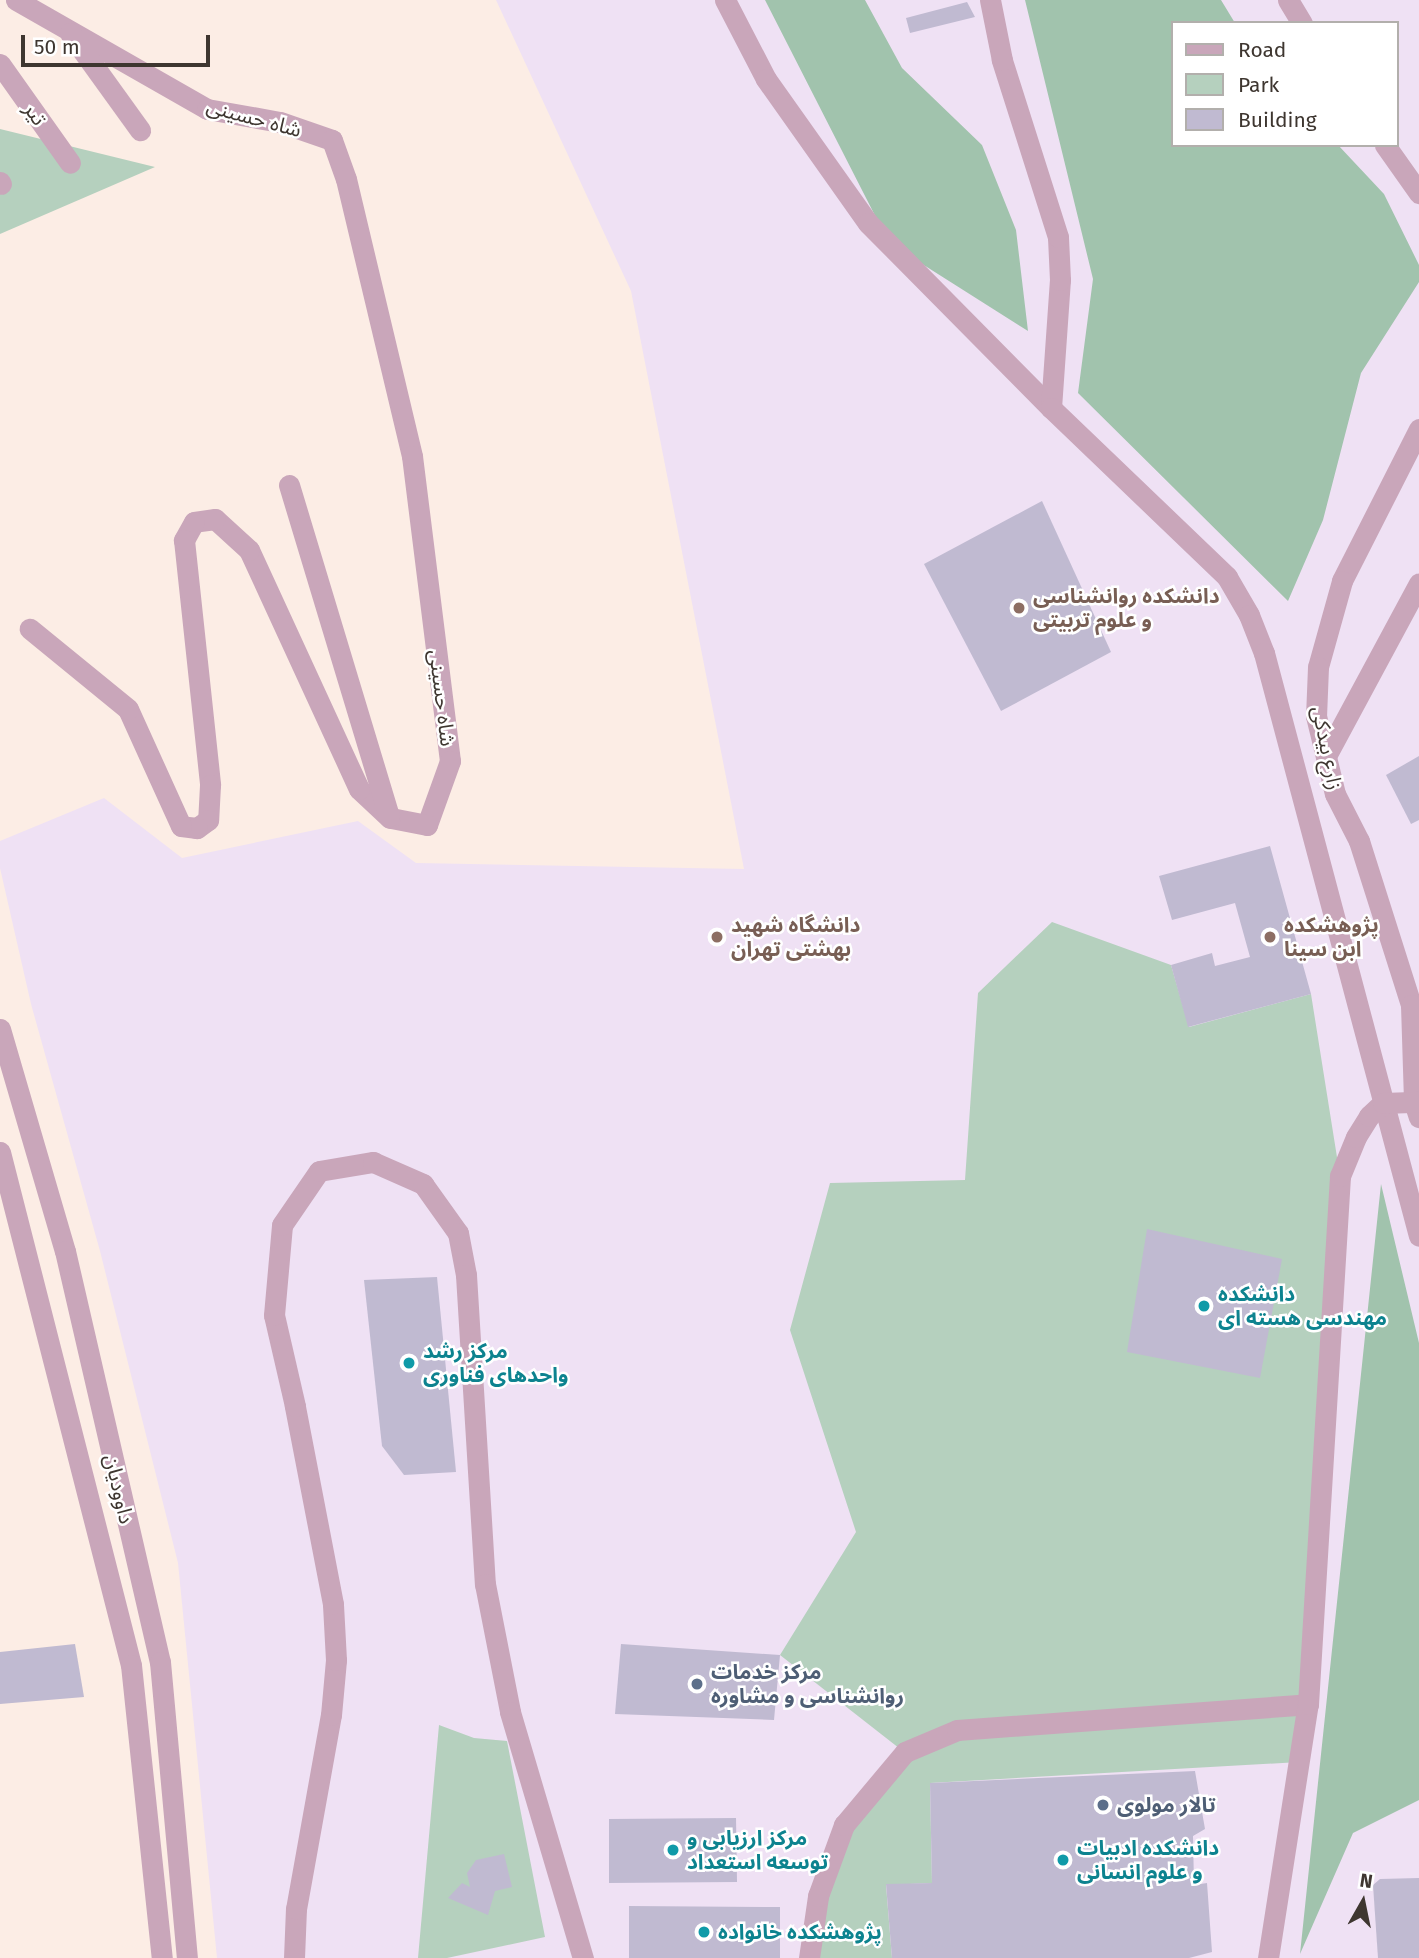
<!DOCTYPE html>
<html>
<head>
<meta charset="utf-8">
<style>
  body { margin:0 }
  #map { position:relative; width:1419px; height:1958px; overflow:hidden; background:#fcede5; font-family:"Fira Sans","Noto Sans Arabic",sans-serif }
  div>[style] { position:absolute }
  .education>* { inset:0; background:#efe1f4 }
  .green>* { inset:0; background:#b5d0be }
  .forest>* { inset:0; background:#a1c3ad }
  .building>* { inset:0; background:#c0bad1 }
  .minor>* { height:21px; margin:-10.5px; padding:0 10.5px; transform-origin:10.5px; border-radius:10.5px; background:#c9a6ba }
  .dots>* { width:19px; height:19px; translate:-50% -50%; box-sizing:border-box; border:4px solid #fff; border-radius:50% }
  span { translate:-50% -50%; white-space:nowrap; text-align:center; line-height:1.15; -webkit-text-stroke:5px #fff; paint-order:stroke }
  .street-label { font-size:21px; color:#3e3630 }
  .education-label { font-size:21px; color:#785e54; font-weight:700 }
  .left { translate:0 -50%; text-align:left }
  .culture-label { font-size:21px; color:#0d838f; font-weight:700 }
  .service-label { font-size:21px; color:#4e5e75; font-weight:700 }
  .legend { position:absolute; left:1171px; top:21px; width:228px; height:126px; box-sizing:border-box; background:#fff; border:2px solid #b2afac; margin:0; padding:9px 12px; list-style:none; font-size:21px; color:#3e3630 }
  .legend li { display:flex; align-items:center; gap:14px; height:35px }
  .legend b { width:35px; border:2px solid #b2afac }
  .north { position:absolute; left:1328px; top:1867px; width:70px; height:70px; -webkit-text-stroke:5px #fff; paint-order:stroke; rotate:9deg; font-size:19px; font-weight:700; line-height:28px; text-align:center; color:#3e3630 }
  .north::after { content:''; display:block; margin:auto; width:24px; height:32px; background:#3e3630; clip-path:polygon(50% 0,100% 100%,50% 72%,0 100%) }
  .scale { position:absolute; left:21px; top:35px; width:189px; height:32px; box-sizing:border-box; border:4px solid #3e3630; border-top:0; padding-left:9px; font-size:21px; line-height:24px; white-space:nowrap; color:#3e3630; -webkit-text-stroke:5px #fff; paint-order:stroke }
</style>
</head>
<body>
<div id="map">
  <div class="education">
    <i style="clip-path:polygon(evenodd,496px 0,1419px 0,1419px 1958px,217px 1958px,178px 1563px,100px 1251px,31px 1004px,0 868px,0 841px,104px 798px,182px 858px,358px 821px,416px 863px,744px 869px,631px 291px,496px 0,1172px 23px,1396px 23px,1396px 145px,1172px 145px,1172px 23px)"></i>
  </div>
  <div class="green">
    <i style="clip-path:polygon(0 129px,155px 167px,0 234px)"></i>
    <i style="clip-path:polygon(1052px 922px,1171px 965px,1189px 1027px,1311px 994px,1340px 1176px,1299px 1762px,930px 1783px,932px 1883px,886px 1885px,892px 1958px,809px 1958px,844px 1825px,904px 1752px,780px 1655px,856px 1532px,790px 1330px,830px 1183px,965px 1180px,978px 993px)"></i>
    <i style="clip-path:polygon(439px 1725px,474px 1738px,507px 1741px,545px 1937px,447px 1958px,418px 1958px)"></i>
  </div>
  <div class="forest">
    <i style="clip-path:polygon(765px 0,865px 0,902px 68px,982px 145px,1016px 230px,1028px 331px,889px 243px)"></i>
    <i style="clip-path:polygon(1025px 0,1221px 0,1235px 23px,1172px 23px,1172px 145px,1338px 145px,1384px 194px,1419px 265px,1419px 282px,1361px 373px,1323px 520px,1288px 601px,1078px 393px,1093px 279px)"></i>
    <i style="clip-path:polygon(1381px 1184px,1419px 1343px,1419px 1800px,1353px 1833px,1300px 1954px)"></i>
  </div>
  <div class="building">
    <i style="clip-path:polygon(967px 2px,975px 17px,910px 33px,906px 18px)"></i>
    <i style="clip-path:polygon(1042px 501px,1111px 652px,1001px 711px,924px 564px)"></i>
    <i style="clip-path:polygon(1419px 756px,1419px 820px,1411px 824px,1386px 775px)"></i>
    <i style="clip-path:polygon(1270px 846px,1311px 994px,1188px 1027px,1171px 965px,1212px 953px,1215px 966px,1250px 957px,1235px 903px,1172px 920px,1159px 876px)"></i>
    <i style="clip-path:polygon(1147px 1229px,1282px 1259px,1260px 1378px,1127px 1352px)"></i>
    <i style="clip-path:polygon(437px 1277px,456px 1472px,404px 1475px,382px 1446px,364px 1280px)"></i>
    <i style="clip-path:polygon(75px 1644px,84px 1697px,0 1704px,0 1652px)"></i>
    <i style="clip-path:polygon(621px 1644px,780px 1655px,774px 1720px,615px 1714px)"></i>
    <i style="clip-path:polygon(1195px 1771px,1205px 1829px,1193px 1836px,1194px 1885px,1207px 1883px,1212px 1952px,1189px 1958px,892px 1958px,886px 1884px,932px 1883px,930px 1783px)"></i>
    <i style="clip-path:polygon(736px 1818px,737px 1882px,609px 1883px,609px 1819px)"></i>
    <i style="clip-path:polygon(504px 1854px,512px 1887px,495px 1891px,488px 1915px,448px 1898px,462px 1883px,470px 1887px,467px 1873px,476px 1860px)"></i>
    <i style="clip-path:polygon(1419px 1878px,1419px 1958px,1378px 1958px,1373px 1885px,1380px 1879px)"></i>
    <i style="clip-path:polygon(629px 1906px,780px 1907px,780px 1958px,629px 1958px)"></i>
  </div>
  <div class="minor">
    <i style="left:16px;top:0;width:220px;rotate:29.7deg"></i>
    <i style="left:207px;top:109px;width:74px;rotate:10.1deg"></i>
    <i style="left:280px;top:122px;width:55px;rotate:19.1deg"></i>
    <i style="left:332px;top:140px;width:41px;rotate:70.3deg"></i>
    <i style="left:346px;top:179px;width:285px;rotate:76.6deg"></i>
    <i style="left:412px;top:456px;width:307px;rotate:82.9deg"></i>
    <i style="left:450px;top:761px;width:68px;rotate:109.8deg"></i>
    <i style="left:427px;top:825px;width:38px;rotate:-169deg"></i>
    <i style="left:390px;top:818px;width:42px;rotate:-136.9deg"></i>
    <i style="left:359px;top:789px;width:263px;rotate:-114.7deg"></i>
    <i style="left:249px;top:550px;width:46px;rotate:-137.6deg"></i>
    <i style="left:215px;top:519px;width:21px;rotate:172deg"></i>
    <i style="left:194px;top:522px;width:21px;rotate:119deg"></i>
    <i style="left:184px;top:540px;width:246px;rotate:83.9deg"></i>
    <i style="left:210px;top:785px;width:35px;rotate:93deg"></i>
    <i style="left:208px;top:820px;width:14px;rotate:144deg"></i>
    <i style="left:197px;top:828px;width:16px;rotate:-173deg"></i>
    <i style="left:181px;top:826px;width:128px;rotate:-114.4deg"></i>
    <i style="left:128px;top:709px;width:127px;rotate:-140.8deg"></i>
    <i style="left:725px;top:0;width:89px;rotate:62.6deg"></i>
    <i style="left:766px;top:79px;width:176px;rotate:54.7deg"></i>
    <i style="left:868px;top:223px;width:260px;rotate:45.3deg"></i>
    <i style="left:1051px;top:408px;width:128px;rotate:-86deg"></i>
    <i style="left:1060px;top:280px;width:43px;rotate:-92.7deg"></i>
    <i style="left:1058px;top:237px;width:186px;rotate:-107.6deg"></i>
    <i style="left:1002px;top:60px;width:61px;rotate:-101.3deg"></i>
    <i style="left:1288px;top:0;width:27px;rotate:59deg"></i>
    <i style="left:70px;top:33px;width:120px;rotate:54.2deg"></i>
    <i style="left:0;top:64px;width:121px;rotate:54.7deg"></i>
    <i style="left:1385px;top:145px;width:59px;rotate:54.7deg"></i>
    <i style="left:0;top:182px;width:2px;rotate:63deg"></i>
    <i style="left:1051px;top:408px;width:244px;rotate:43.8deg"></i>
    <i style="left:1227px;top:577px;width:44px;rotate:59.9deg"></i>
    <i style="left:1249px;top:615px;width:41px;rotate:68.5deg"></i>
    <i style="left:1264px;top:653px;width:603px;rotate:75.11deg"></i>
    <i style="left:1419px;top:429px;width:170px;rotate:116.9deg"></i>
    <i style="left:1342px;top:581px;width:89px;rotate:105.6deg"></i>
    <i style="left:1318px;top:667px;width:49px;rotate:92.3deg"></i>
    <i style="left:1316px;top:716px;width:80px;rotate:76.3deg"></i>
    <i style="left:1335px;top:794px;width:53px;rotate:62.9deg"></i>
    <i style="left:1359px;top:841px;width:172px;rotate:72.4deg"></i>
    <i style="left:1411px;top:1005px;width:97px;rotate:88.2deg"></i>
    <i style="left:1414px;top:1102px;width:16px;rotate:72deg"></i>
    <i style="left:289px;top:485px;width:346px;rotate:73.2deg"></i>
    <i style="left:1326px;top:756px;width:196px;rotate:-61.7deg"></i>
    <i style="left:0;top:1029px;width:231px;rotate:73.7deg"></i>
    <i style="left:65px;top:1251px;width:422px;rotate:77deg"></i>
    <i style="left:160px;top:1662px;width:297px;rotate:84.8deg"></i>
    <i style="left:0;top:1152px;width:529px;rotate:75.68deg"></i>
    <i style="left:131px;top:1665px;width:295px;rotate:84deg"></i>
    <i style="left:294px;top:1958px;width:49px;rotate:-87.7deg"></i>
    <i style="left:296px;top:1909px;width:197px;rotate:-79.8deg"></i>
    <i style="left:331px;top:1715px;width:55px;rotate:-84.8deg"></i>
    <i style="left:336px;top:1660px;width:56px;rotate:-93.1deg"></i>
    <i style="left:333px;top:1604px;width:202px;rotate:-100.9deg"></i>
    <i style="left:295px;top:1406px;width:93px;rotate:-103deg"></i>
    <i style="left:274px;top:1315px;width:90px;rotate:-84.9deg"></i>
    <i style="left:282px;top:1225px;width:65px;rotate:-55.6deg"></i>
    <i style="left:319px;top:1171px;width:55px;rotate:-9.5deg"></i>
    <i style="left:373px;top:1162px;width:55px;rotate:23.7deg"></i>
    <i style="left:423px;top:1184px;width:60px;rotate:54.5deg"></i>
    <i style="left:458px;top:1233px;width:43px;rotate:79.2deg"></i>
    <i style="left:466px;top:1275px;width:310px;rotate:86.5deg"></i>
    <i style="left:485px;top:1584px;width:130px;rotate:78.9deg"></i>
    <i style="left:510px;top:1712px;width:257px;rotate:73.5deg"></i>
    <i style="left:809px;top:1958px;width:63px;rotate:-81.7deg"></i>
    <i style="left:818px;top:1896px;width:76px;rotate:-69.9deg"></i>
    <i style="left:844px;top:1825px;width:95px;rotate:-50.1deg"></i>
    <i style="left:905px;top:1752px;width:56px;rotate:-22.9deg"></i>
    <i style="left:957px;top:1730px;width:352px;rotate:-4.2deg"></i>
    <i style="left:1268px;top:1958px;width:257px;rotate:-81.1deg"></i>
    <i style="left:1308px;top:1704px;width:529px;rotate:-86.53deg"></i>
    <i style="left:1340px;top:1176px;width:42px;rotate:-67.7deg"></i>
    <i style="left:1356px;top:1137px;width:25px;rotate:-58deg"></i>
    <i style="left:1369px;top:1116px;width:19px;rotate:-43deg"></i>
    <i style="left:1383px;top:1103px;width:36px;rotate:-2deg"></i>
  </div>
  <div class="dots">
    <i style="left:1019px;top:608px;background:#8d6e63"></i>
    <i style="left:717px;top:937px;background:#8d6e63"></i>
    <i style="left:1270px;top:937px;background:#8d6e63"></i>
    <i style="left:1204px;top:1306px;background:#0f9aa8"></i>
    <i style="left:409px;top:1363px;background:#0f9aa8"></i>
    <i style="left:697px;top:1684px;background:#5c6f8a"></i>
    <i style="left:1103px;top:1805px;background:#5c6f8a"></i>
    <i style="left:673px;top:1850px;background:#0f9aa8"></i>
    <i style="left:1063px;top:1860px;background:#0f9aa8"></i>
    <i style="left:704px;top:1932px;background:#0f9aa8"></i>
  </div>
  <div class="street-label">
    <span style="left:35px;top:114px;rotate:55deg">تیر</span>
    <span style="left:254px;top:118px;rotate:15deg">شاه حسینی</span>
    <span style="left:442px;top:698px;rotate:83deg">شاه حسینی</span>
    <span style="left:1327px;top:748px;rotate:79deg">زارع بیدکی</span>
    <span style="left:119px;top:1489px;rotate:77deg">داوودیان</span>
  </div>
  <div class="education-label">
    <span class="left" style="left:1033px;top:608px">دانشکده روانشناسی<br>و علوم تربیتی</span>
    <span class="left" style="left:731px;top:937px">دانشگاه شهید<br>بهشتی تهران</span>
    <span class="left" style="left:1284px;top:937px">پژوهشکده<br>ابن سینا</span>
  </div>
  <div class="culture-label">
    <span class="left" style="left:1218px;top:1306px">دانشکده<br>مهندسی هسته ای</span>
    <span class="left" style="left:423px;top:1363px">مرکز رشد<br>واحدهای فناوری</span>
    <span class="left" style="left:687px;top:1850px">مرکز ارزیابی و<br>توسعه استعداد</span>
    <span class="left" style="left:1077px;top:1860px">دانشکده ادبیات<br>و علوم انسانی</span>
    <span class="left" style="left:718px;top:1932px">پژوهشکده خانواده</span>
  </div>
  <div class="service-label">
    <span class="left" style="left:711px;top:1684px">مرکز خدمات<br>روانشناسی و مشاوره</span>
    <span class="left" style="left:1117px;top:1805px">تالار مولوی</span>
  </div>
  <ul class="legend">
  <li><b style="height:9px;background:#c9a6ba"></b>Road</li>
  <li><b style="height:19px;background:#b5d0be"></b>Park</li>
  <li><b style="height:19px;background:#c0bad1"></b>Building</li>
  </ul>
  <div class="north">N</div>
  <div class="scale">50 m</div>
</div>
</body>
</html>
